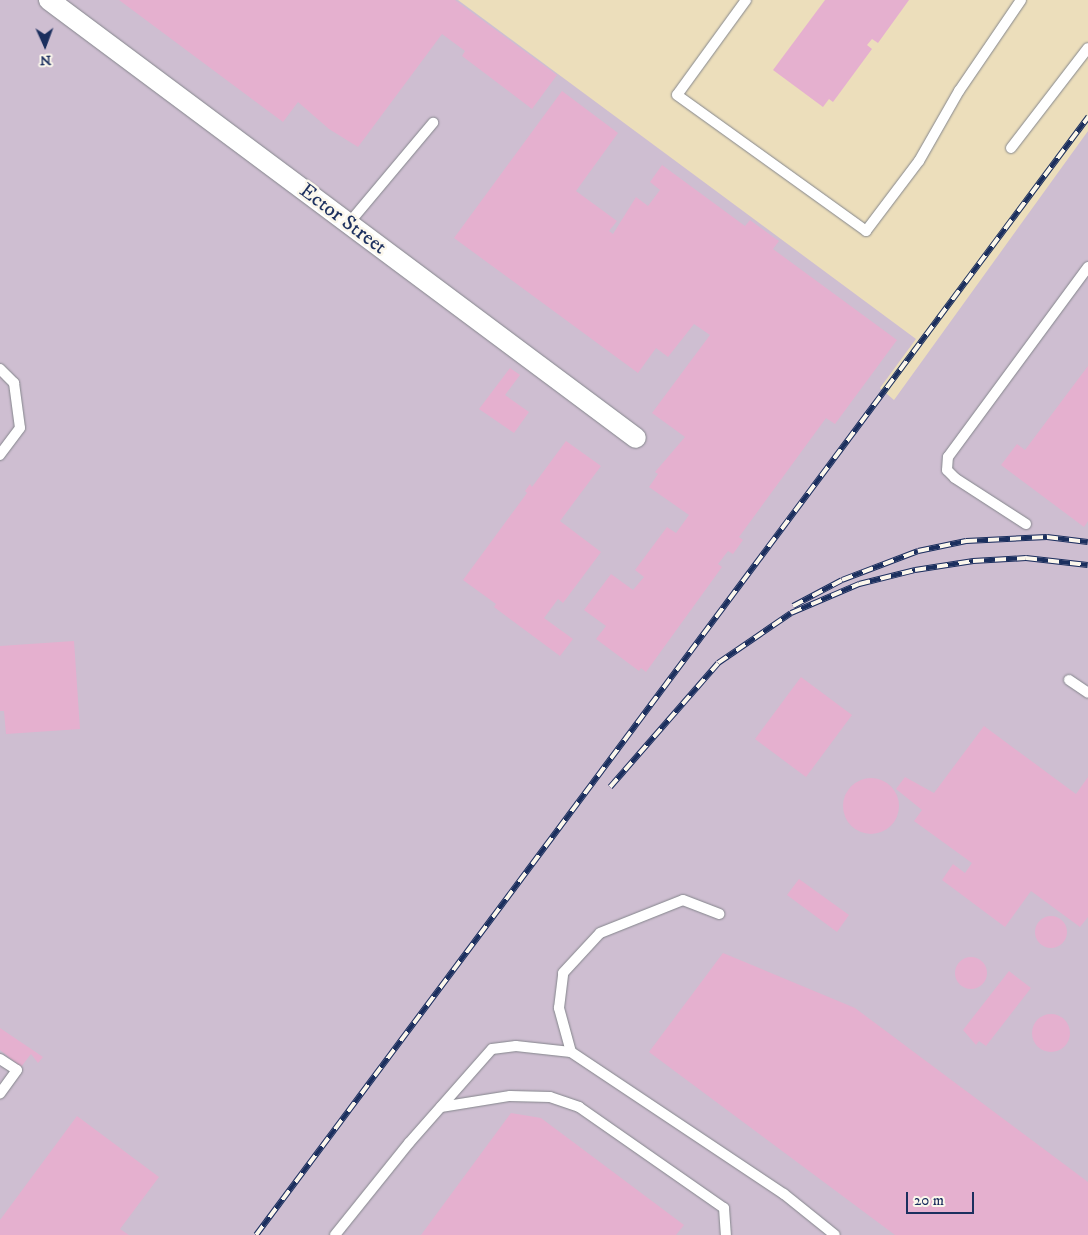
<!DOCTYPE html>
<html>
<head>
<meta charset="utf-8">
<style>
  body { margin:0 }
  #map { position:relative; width:1088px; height:1235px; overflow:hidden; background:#ecdebb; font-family:"IM FELL DW Pica",serif }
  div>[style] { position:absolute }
  .industrial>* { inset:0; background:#cebed1 }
  .building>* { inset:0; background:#e5b0cf }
  .round { border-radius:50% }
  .roads { filter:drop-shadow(0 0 1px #84868c) drop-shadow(0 0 1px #84868c) }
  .lane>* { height:10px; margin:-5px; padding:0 5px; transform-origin:5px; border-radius:5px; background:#fff }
  .street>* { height:20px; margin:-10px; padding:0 10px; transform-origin:10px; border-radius:10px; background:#fff }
  .rail>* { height:5.5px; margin-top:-2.75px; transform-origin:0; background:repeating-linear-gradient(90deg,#fbf7ec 0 11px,#1b2f5e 0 22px); box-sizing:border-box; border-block:1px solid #1b2f5e }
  span { translate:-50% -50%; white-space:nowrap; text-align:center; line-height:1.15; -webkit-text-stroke:5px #fbf7ec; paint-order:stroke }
  .street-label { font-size:21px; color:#1b2f5e }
  .north { position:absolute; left:20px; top:20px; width:50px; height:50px; -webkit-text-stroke:4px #fbf7ec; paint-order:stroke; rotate:178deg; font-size:14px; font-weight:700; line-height:20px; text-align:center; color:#1b2f5e }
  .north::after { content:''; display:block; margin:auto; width:18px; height:22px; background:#1b2f5e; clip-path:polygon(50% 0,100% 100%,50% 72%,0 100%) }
  .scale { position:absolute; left:906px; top:1192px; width:68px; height:22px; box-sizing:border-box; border:2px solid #1b2f5e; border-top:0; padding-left:6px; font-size:15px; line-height:18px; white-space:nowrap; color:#1b2f5e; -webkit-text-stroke:4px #fbf7ec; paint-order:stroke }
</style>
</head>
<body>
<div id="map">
  <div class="industrial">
    <i style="clip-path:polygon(0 0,458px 0,916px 339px,880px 388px,894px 400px,1088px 131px,1088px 1235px,0 1235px)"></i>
  </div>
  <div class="building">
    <i style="clip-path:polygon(119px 0,455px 0,557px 75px,532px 109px,462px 56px,465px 51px,442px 34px,358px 147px,329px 129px,298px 102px,283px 122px)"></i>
    <i style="clip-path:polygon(825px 0,909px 0,878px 43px,872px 39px,867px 45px,872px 49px,833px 102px,829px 99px,823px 107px,773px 70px)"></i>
    <i style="clip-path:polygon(562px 91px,618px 133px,576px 191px,617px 221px,609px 231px,613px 234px,636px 197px,648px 206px,660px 190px,650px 182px,662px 165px,745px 226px,750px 220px,779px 241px,773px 249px,897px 340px,835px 424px,826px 418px,739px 537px,743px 540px,733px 554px,728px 551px,718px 564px,722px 567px,646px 672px,641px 668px,639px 671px,596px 639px,606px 626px,584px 610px,611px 574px,633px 590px,644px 577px,635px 570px,667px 527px,676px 533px,689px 515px,649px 487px,658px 474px,655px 472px,685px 437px,652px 413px,710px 335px,694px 324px,668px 357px,656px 348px,638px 373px,454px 238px)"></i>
    <i style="clip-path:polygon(1088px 366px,1088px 521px,1084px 527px,1001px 465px,1017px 444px,1025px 450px)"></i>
    <i style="clip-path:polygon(510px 368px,520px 375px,505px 395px,529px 412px,514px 433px,479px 409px)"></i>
    <i style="clip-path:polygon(566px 441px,601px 466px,560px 521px,601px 552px,563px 603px,558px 599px,544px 618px,573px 639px,560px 656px,494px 607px,496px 604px,463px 580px,527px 493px,525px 491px,530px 484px,532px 487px)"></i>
    <i style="clip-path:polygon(74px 641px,80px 729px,6px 734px,4px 711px,0 711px,0 646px)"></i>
    <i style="clip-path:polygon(801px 677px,852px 715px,806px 777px,755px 739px)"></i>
    <i style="clip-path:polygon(984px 726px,1076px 794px,1088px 777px,1088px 917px,1080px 927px,1031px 891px,1005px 927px,942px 880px,953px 864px,965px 873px,972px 863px,914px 821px,922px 810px,896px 789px,905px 777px,934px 793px)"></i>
    <i class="round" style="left:843px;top:778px;width:56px;height:56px"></i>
    <i style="clip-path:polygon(799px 879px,849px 915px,837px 932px,787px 895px)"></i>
    <i class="round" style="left:1035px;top:916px;width:32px;height:32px"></i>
    <i style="clip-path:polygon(723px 953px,855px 1008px,1088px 1182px,1088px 1235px,895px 1235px,649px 1052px)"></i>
    <i class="round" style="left:955px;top:957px;width:32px;height:32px"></i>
    <i style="clip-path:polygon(1009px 971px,1031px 988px,986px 1046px,979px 1041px,976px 1045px,963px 1030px)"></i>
    <i class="round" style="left:1032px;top:1014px;width:38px;height:38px"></i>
    <i style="clip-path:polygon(0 1028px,43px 1057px,38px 1063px,31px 1054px,21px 1067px,0 1050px)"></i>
    <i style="clip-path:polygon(511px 1113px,541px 1118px,684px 1225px,676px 1235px,421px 1235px)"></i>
    <i style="clip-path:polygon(77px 1116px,159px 1177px,120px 1229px,129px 1235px,0 1235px,0 1220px)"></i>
  </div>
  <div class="roads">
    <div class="lane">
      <i style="left:746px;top:0;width:117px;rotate:126deg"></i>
      <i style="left:677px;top:95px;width:233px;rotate:35.7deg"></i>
      <i style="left:866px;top:231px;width:88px;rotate:-52.9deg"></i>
      <i style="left:919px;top:161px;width:81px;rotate:-60.3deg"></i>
      <i style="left:959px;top:91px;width:110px;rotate:-55.7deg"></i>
      <i style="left:1011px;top:148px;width:126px;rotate:-52.4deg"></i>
      <i style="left:349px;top:223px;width:131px;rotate:-50deg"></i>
      <i style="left:0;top:369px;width:20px;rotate:45deg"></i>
      <i style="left:14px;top:383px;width:45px;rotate:82.4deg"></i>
      <i style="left:20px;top:428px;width:34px;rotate:127deg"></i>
      <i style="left:1026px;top:524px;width:85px;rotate:-147.1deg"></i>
      <i style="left:955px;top:478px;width:11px;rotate:-135deg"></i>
      <i style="left:947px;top:470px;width:13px;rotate:-86deg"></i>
      <i style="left:948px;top:457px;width:236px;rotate:-53.6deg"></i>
      <i style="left:1069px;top:680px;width:23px;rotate:34deg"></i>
      <i style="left:571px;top:1052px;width:46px;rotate:-105.3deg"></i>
      <i style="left:559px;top:1008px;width:35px;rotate:-83deg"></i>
      <i style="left:563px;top:973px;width:54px;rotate:-47.2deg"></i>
      <i style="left:600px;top:933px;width:89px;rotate:-21.7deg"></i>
      <i style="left:683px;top:900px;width:39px;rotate:21deg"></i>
      <i style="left:0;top:1059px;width:20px;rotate:33deg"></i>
      <i style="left:17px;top:1070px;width:29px;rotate:126deg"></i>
      <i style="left:441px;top:1107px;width:70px;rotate:-9.1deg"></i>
      <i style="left:510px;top:1096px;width:40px;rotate:1.4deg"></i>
      <i style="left:550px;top:1097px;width:31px;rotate:19deg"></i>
      <i style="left:579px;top:1107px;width:177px;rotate:34.9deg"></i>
      <i style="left:724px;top:1208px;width:27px;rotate:86deg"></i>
      <i style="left:335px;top:1235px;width:118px;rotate:-51.2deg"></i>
      <i style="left:409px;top:1143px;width:125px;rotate:-48.6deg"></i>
      <i style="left:492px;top:1049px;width:24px;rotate:-7deg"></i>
      <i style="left:516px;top:1046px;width:55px;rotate:6.2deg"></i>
      <i style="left:571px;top:1052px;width:256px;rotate:33.7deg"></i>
      <i style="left:784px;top:1194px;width:65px;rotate:38.8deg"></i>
    </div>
    <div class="street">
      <i style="left:49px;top:0;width:732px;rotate:36.73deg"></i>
    </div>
  </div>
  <div class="rail">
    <i style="left:793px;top:606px;width:55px;rotate:-28deg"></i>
    <i style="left:842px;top:580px;width:81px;rotate:-20.9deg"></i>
    <i style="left:918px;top:551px;width:49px;rotate:-11.8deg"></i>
    <i style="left:966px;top:541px;width:81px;rotate:-2.8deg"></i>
    <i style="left:1047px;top:537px;width:41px;rotate:7deg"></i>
    <i style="left:610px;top:787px;width:164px;rotate:-48.9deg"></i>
    <i style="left:718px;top:663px;width:88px;rotate:-34.4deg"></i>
    <i style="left:791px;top:613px;width:74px;rotate:-23.1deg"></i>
    <i style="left:859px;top:584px;width:58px;rotate:-14deg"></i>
    <i style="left:915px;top:570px;width:59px;rotate:-8.8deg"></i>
    <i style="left:973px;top:561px;width:53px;rotate:-3.2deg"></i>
    <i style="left:1026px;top:558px;width:62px;rotate:6.4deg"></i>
    <i style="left:256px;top:1235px;width:1394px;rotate:-53.34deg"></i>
  </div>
  <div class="street-label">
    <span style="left:343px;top:219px;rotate:37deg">Ector Street</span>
  </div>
  <div class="north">N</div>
  <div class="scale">20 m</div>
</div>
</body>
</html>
